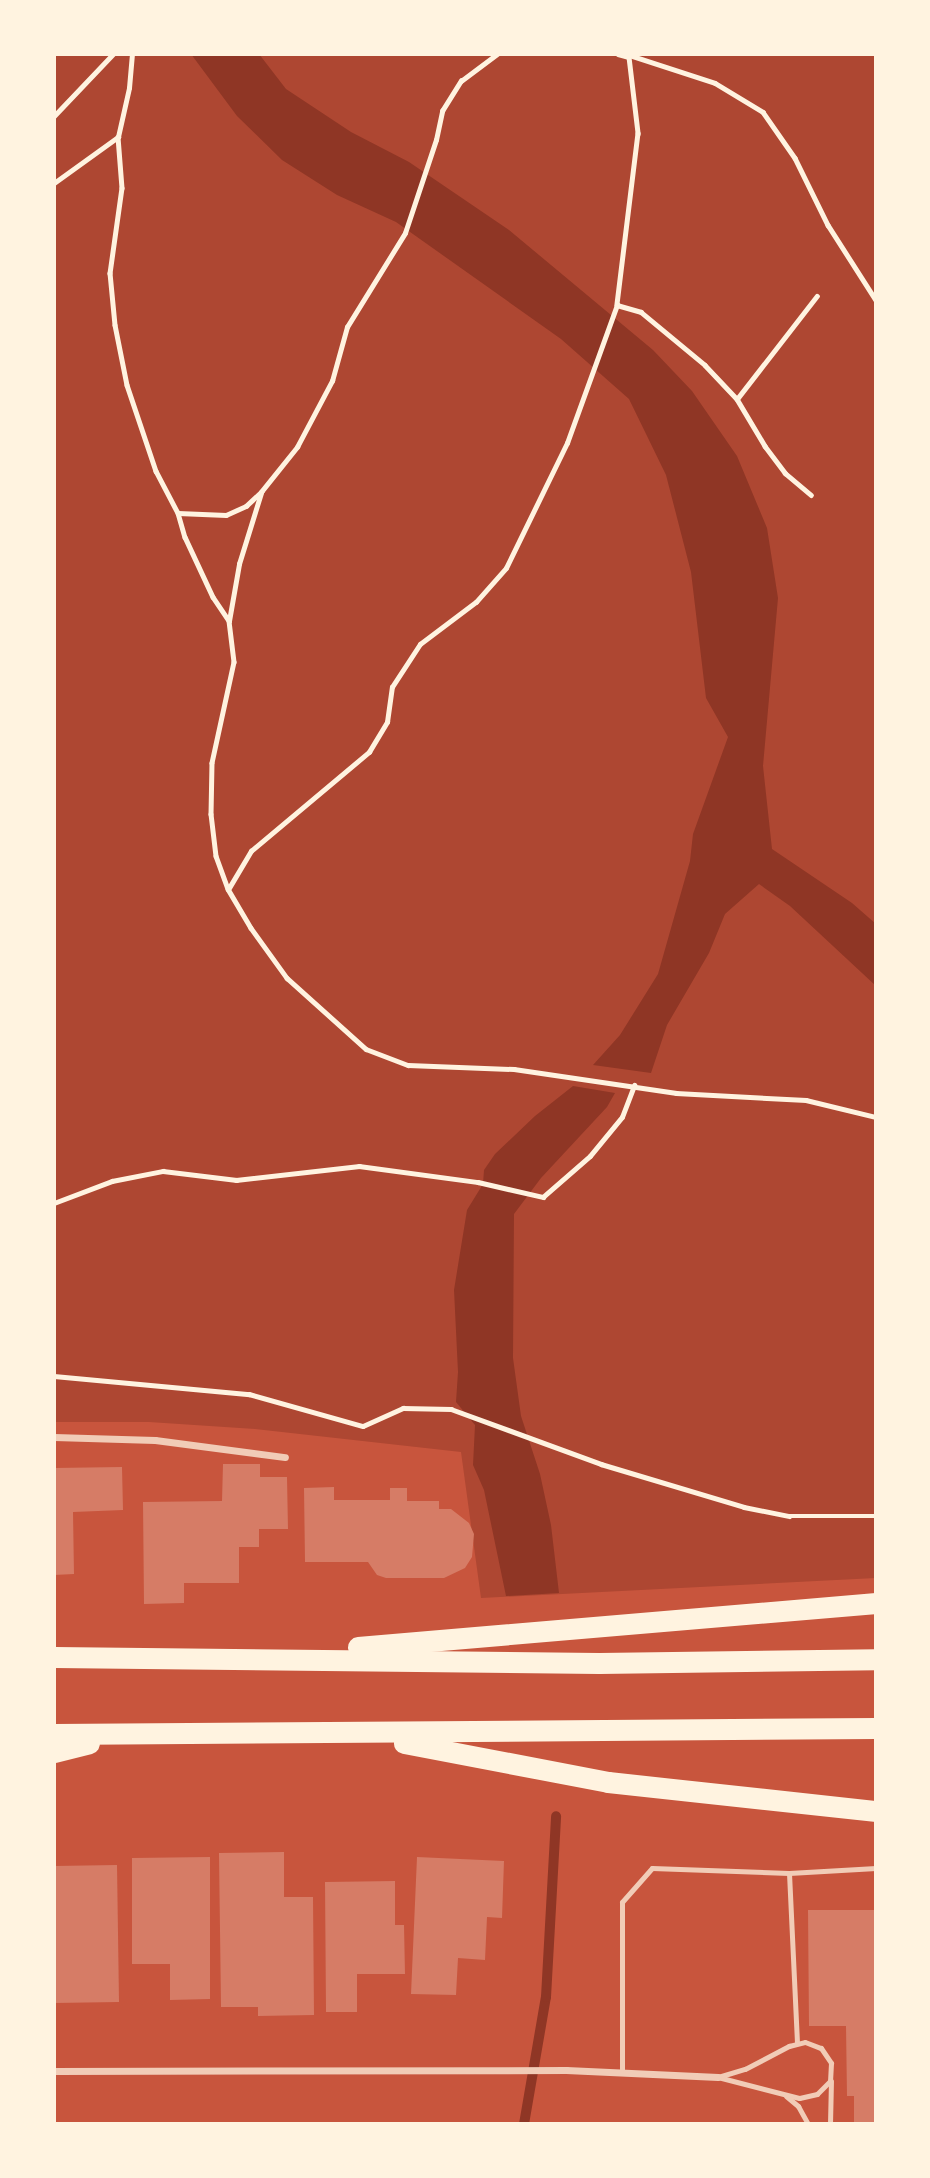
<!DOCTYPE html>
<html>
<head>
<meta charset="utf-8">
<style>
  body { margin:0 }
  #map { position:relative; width:930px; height:2178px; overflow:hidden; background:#c8553d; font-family:"Noto Serif",serif }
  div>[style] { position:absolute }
  .green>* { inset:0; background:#ae4732 }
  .water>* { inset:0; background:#8f3625 }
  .stream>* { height:10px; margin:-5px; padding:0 5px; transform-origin:5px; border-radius:5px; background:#8f3625 }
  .building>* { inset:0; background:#d67c66 }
  .path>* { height:4.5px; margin:-2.25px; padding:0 2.25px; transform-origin:2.25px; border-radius:2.25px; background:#fff3e0 }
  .service>* { height:5px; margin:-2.5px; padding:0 2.5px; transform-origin:2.5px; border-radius:2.5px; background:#f1ccb7 }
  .minor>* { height:7px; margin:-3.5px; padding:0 3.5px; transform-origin:3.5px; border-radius:3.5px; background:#f1ccb7 }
  .motorway>* { height:21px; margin:-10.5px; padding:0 10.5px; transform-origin:10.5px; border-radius:10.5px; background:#fff3e0 }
  span { translate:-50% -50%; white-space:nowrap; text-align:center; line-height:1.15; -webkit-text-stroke:5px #fff3e0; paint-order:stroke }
  .frame { position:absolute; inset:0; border:56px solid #fff3e0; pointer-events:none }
</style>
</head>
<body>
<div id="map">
  <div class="green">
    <i style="clip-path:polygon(54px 54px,876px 54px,876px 1578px,481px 1598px,461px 1452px,255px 1429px,149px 1422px,54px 1422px)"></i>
  </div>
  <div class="water">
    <i style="clip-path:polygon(191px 54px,259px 54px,286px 89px,351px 132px,409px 162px,509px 230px,653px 350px,692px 391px,737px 456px,767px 528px,778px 598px,763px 766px,772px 849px,852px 903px,876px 924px,876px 986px,790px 906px,759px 884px,725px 914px,709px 953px,667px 1025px,651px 1073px,593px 1065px,620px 1035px,658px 974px,690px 861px,693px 834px,728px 737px,706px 698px,691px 572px,666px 475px,629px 399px,561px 339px,396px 222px,337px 195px,282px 160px,237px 116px)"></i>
    <i style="clip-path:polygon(573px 1086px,615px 1093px,607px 1107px,541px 1178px,514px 1214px,513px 1358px,521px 1416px,540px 1474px,551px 1525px,559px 1593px,506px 1596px,484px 1490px,473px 1465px,475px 1425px,456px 1402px,458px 1372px,454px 1290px,467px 1210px,483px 1184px,484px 1170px,495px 1154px,535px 1116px)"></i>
  </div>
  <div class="stream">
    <i style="left:524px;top:2124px;width:129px;rotate:-80.2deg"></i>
    <i style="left:546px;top:1997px;width:181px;rotate:-86.8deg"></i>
  </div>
  <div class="building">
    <i style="clip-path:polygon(223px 1464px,260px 1464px,260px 1477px,287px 1477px,288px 1529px,259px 1529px,259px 1547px,239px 1547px,239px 1583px,184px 1583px,184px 1603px,144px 1604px,143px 1502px,222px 1501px)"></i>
    <i style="clip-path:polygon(122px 1467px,123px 1510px,73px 1512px,74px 1574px,54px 1575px,54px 1468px)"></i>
    <i style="clip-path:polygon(334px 1487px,334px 1500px,390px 1500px,390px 1488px,407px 1488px,407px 1501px,439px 1501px,439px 1509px,451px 1509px,469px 1523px,474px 1534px,472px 1557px,465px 1568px,444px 1578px,386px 1578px,377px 1575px,368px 1562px,305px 1562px,304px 1488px)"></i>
    <i style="clip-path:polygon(284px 1852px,284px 1897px,313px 1897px,314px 2015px,258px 2016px,258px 2007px,221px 2007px,219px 1853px)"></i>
    <i style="clip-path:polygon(210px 1857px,210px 1999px,170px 2000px,170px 1964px,132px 1964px,132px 1858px)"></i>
    <i style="clip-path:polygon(417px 1857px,504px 1861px,502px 1918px,487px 1917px,485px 1960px,458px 1958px,456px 1995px,411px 1994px)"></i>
    <i style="clip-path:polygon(117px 1865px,119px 2002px,54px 2003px,54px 1866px)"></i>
    <i style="clip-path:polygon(395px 1881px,395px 1925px,404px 1925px,405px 1974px,357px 1974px,357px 2012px,326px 2012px,325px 1882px)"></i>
    <i style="clip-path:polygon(808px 1910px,876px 1910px,876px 2124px,854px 2124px,854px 2096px,847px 2096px,846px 2026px,809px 2026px)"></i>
  </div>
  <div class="path">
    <i style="left:618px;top:54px;width:11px;rotate:15deg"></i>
    <i style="left:629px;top:57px;width:77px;rotate:83.2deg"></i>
    <i style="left:638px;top:133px;width:173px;rotate:97deg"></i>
    <i style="left:617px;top:305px;width:25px;rotate:16deg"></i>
    <i style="left:641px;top:312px;width:83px;rotate:39.6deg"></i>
    <i style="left:705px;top:365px;width:47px;rotate:46.7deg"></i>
    <i style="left:737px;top:399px;width:55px;rotate:59.2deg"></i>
    <i style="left:765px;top:446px;width:34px;rotate:53deg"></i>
    <i style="left:785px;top:473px;width:34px;rotate:40deg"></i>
    <i style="left:629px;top:55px;width:90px;rotate:18deg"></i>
    <i style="left:715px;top:83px;width:56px;rotate:31.1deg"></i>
    <i style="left:763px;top:112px;width:56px;rotate:55.2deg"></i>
    <i style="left:795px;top:158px;width:75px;rotate:63.8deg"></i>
    <i style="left:828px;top:225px;width:89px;rotate:57.4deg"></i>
    <i style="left:54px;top:116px;width:86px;rotate:-46.4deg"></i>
    <i style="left:118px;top:137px;width:51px;rotate:85.5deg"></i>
    <i style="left:122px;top:188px;width:86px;rotate:98deg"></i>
    <i style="left:110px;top:273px;width:52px;rotate:84.5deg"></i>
    <i style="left:115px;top:325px;width:61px;rotate:78.7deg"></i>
    <i style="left:127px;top:385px;width:91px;rotate:71.4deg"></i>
    <i style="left:156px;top:471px;width:47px;rotate:62.4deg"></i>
    <i style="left:178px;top:513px;width:25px;rotate:74deg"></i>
    <i style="left:185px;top:537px;width:66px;rotate:65deg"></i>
    <i style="left:213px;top:597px;width:29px;rotate:56deg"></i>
    <i style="left:229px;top:621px;width:41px;rotate:83deg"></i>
    <i style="left:234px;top:662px;width:103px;rotate:102.3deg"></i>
    <i style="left:212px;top:763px;width:51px;rotate:91.1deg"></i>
    <i style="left:211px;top:814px;width:42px;rotate:83.2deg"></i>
    <i style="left:216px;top:856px;width:35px;rotate:70deg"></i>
    <i style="left:228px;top:889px;width:45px;rotate:59.5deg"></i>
    <i style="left:251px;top:928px;width:62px;rotate:54.2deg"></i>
    <i style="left:287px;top:978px;width:106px;rotate:41.9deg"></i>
    <i style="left:366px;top:1049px;width:45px;rotate:20.9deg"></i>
    <i style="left:408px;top:1065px;width:106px;rotate:2.2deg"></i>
    <i style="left:514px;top:1069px;width:164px;rotate:8.4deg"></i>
    <i style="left:676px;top:1093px;width:130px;rotate:3.1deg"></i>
    <i style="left:806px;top:1100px;width:72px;rotate:13.7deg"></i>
    <i style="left:54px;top:183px;width:79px;rotate:-35.7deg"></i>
    <i style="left:118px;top:137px;width:50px;rotate:-77.3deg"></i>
    <i style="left:129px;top:88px;width:34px;rotate:-85deg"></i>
    <i style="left:737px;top:399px;width:130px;rotate:-52.2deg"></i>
    <i style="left:178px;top:513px;width:48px;rotate:2.4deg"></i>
    <i style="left:226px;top:515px;width:22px;rotate:-24deg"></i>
    <i style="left:246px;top:506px;width:21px;rotate:-43deg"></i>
    <i style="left:261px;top:492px;width:58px;rotate:-51.3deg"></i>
    <i style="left:297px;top:447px;width:75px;rotate:-62.1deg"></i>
    <i style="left:332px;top:381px;width:56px;rotate:-74.5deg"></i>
    <i style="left:347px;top:327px;width:110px;rotate:-58.3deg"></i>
    <i style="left:405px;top:233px;width:98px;rotate:-71.6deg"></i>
    <i style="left:436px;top:140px;width:30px;rotate:-78deg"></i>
    <i style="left:442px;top:111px;width:36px;rotate:-58deg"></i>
    <i style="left:461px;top:81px;width:45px;rotate:-36.9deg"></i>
    <i style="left:229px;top:621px;width:58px;rotate:-80deg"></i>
    <i style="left:239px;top:564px;width:74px;rotate:-72.8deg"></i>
    <i style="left:229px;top:888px;width:43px;rotate:-59.3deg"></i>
    <i style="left:251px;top:851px;width:154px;rotate:-40deg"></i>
    <i style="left:369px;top:752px;width:35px;rotate:-59deg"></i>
    <i style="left:387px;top:722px;width:35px;rotate:-82deg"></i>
    <i style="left:392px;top:687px;width:51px;rotate:-56.9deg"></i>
    <i style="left:420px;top:644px;width:70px;rotate:-36.9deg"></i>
    <i style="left:476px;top:602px;width:45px;rotate:-48.6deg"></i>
    <i style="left:506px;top:568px;width:139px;rotate:-64deg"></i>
    <i style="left:567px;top:443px;width:147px;rotate:-70.1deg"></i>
    <i style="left:54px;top:1203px;width:62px;rotate:-20.8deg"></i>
    <i style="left:112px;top:1181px;width:52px;rotate:-11.1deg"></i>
    <i style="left:163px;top:1171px;width:74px;rotate:7deg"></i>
    <i style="left:236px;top:1180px;width:124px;rotate:-6.5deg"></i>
    <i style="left:359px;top:1166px;width:120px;rotate:7.7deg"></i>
    <i style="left:478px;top:1182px;width:67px;rotate:13deg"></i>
    <i style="left:543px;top:1197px;width:62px;rotate:-41.1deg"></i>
    <i style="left:590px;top:1156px;width:50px;rotate:-50.6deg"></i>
    <i style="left:622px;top:1117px;width:34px;rotate:-69deg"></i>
    <i style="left:54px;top:1376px;width:196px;rotate:5.3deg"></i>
    <i style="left:249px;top:1394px;width:118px;rotate:15.7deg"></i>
    <i style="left:363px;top:1426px;width:44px;rotate:-24.2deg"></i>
    <i style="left:403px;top:1408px;width:48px;rotate:1.2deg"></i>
    <i style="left:451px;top:1409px;width:160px;rotate:20.1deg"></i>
    <i style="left:601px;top:1464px;width:149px;rotate:16.7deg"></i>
    <i style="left:744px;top:1507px;width:46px;rotate:11.3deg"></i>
    <i style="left:789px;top:1516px;width:87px"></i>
  </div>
  <div class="service">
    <i style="left:789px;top:1873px;width:170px;rotate:87.3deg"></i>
    <i style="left:805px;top:2042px;width:17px;rotate:21deg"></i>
    <i style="left:821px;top:2048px;width:18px;rotate:56deg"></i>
    <i style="left:831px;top:2063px;width:18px;rotate:93deg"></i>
    <i style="left:830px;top:2081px;width:18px;rotate:135deg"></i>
    <i style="left:817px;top:2094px;width:18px;rotate:167deg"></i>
    <i style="left:799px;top:2098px;width:84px;rotate:-165.5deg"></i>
    <i style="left:718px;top:2077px;width:28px;rotate:-17deg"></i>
    <i style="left:745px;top:2069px;width:50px;rotate:-27.6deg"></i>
    <i style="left:789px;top:2046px;width:16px;rotate:-14deg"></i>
    <i style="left:622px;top:2071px;width:169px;rotate:-90deg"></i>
    <i style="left:622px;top:1902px;width:45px;rotate:-48.6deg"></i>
    <i style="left:652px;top:1868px;width:137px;rotate:2.1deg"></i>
    <i style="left:789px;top:1873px;width:87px;rotate:-3.3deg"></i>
    <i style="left:786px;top:2096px;width:16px;rotate:40deg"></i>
    <i style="left:798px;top:2106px;width:21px;rotate:61deg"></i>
    <i style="left:830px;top:2124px;width:43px;rotate:-88.7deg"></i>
  </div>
  <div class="minor">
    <i style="left:54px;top:1437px;width:101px;rotate:1.7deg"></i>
    <i style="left:155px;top:1440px;width:131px;rotate:7.5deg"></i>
    <i style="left:54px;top:2071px;width:512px;rotate:-0.11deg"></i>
    <i style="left:566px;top:2070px;width:152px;rotate:2.6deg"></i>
  </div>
  <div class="motorway">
    <i style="left:358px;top:1647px;width:520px;rotate:-4.86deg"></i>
    <i style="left:54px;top:1657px;width:545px;rotate:0.63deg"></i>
    <i style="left:599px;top:1663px;width:277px;rotate:-0.8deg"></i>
    <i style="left:54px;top:1734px;width:822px;rotate:-0.42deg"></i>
    <i style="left:404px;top:1743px;width:208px;rotate:10.8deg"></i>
    <i style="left:608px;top:1782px;width:270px;rotate:6.2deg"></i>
    <i style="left:54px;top:1752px;width:36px;rotate:-14deg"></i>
  </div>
  <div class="frame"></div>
</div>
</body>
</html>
